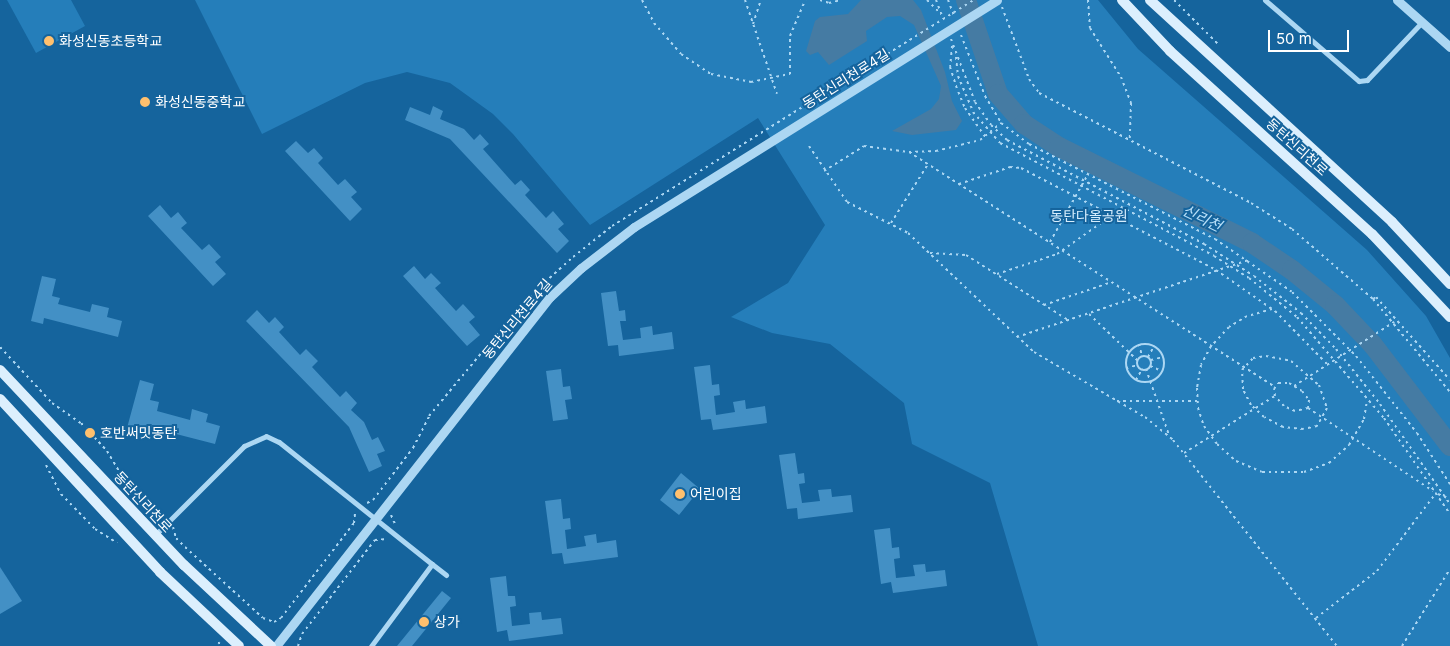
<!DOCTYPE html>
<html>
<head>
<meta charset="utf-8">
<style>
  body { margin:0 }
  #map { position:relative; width:1450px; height:646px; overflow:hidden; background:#15649d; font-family:Inter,"Noto Sans KR",sans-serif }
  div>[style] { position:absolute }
  .green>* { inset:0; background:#257eba }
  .water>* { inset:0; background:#457ba3 }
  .river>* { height:20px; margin:-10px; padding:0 10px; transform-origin:10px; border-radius:10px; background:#457ba3 }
  .building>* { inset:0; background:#4390c5 }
  .path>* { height:2px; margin-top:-1px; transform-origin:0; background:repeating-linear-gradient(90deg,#acd7f3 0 2.5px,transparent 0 6.5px) }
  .path>.ring { margin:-1px; padding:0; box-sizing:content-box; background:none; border:2px solid #acd7f3; border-radius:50% }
  .minor>* { height:5px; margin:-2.5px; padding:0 2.5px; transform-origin:2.5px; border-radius:2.5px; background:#acd7f3 }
  .tertiary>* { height:9px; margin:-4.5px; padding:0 4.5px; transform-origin:4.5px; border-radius:4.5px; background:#acd7f3 }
  .secondary>* { height:10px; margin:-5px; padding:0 5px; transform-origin:5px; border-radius:5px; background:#dceffd }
  .dots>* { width:14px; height:14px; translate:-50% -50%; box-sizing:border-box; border:2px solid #15649d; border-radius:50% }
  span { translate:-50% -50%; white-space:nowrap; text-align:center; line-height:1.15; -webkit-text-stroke:4px #15649d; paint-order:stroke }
  .poi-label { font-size:14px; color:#fff }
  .left { translate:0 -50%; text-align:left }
  .street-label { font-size:14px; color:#fff }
  .park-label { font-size:14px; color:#d5edfd }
  .water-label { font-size:15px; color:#b9e0f9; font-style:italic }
  .scale { position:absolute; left:1268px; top:30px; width:81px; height:22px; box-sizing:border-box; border:2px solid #fff; border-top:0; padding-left:6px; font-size:15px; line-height:18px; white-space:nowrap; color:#fff; -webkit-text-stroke:4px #15649d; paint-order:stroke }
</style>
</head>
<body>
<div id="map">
  <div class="green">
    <i style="clip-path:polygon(7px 0,71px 0,85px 26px,36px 53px)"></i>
    <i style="clip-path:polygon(195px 0,1098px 0,1138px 49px,1367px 250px,1426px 316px,1450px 358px,1450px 646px,1038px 646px,990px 483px,912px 444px,904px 403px,830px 344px,772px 333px,731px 317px,788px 283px,825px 225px,758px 118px,590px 225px,513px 134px,493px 114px,450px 83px,407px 72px,365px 83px,262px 134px)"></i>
  </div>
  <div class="water">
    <i style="clip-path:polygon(861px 0,913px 0,921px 10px,945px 72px,952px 101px,962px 121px,956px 130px,912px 135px,892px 131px,931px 109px,939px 99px,941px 86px,914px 25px,900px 16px,887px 17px,866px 31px,867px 41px,829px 65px,818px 52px,810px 55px,806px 51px,815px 21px,820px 17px,848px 14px)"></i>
  </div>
  <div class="river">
    <i style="left:966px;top:0;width:99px;rotate:71.2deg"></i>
    <i style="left:998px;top:94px;width:40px;rotate:49deg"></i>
    <i style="left:1024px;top:124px;width:42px;rotate:33.3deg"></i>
    <i style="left:1059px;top:147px;width:216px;rotate:26.4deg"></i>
    <i style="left:1252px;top:243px;width:48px;rotate:34deg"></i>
    <i style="left:1292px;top:270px;width:55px;rotate:39.1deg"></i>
    <i style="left:1335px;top:305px;width:55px;rotate:46.5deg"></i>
    <i style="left:1373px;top:345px;width:127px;rotate:52.7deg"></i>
  </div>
  <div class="building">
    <i style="clip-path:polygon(433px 106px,443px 111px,440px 119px,464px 129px,474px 140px,480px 134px,489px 144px,483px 149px,515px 185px,521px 180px,530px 190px,525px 195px,546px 218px,553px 211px,564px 224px,558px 229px,569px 241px,557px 253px,450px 139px,405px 120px,410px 107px,430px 115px)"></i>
    <i style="clip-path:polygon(296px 141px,308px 153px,314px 148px,323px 158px,318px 163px,338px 185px,345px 179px,357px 192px,351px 197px,362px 209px,350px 221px,285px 151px)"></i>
    <i style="clip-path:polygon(160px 205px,171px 218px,178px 212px,187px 223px,181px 228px,202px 250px,209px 244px,221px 257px,215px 262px,226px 274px,213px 286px,148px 216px)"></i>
    <i style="clip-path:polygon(414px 266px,425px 279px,431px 273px,441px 283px,435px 288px,456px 311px,463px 304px,475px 317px,469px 322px,480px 335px,467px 346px,403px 276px)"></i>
    <i style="clip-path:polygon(42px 276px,56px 279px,52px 296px,60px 298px,58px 304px,90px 312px,92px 304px,109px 308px,107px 317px,122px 321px,118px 337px,44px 318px,43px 324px,31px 321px)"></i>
    <i style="clip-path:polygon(616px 291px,619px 311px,625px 310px,626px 321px,620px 321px,623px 340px,641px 338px,640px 328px,652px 326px,653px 335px,672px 332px,674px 349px,619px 356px,618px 345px,608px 346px,601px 293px)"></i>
    <i style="clip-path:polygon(257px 310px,269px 323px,275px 317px,284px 327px,279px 332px,300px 355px,306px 349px,318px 361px,312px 367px,340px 397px,346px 391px,357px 403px,351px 410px,364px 422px,372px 440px,378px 437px,385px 451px,377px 454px,382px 466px,369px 472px,349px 427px,246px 321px)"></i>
    <i style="clip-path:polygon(710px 365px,712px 385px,719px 384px,720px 395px,714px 396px,716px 415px,735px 412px,733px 402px,745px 400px,746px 409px,765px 406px,767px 423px,713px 430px,711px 419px,701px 420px,694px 367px)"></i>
    <i style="clip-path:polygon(561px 369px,563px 387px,570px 386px,572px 399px,565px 400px,568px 419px,553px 421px,546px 371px)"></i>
    <i style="clip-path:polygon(140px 380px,154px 384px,150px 400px,159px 402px,157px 411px,190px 420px,192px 409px,208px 414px,206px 422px,220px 426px,215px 444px,145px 426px,143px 432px,127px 428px)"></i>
    <i style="clip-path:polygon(795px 453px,798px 474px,804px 473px,805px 483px,799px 484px,802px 503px,820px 501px,818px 490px,831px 489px,832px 497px,851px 495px,853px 512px,798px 519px,797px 508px,787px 509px,779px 455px)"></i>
    <i style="clip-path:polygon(681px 473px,700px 489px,679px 515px,660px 500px)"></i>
    <i style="clip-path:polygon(561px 499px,563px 519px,570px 518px,571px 529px,565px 530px,567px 549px,586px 546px,584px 536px,596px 534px,597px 543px,616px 540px,618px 557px,564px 564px,562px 553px,552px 554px,545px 501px)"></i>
    <i style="clip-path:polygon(890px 528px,892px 548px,899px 547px,900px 558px,894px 559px,896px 578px,915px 576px,913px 565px,925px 564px,926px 572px,945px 570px,947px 586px,893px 593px,891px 582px,881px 584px,874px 530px)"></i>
    <i style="clip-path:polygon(0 567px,22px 601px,0 614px)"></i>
    <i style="clip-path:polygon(506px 576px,508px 596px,515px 596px,516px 606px,510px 607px,512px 626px,530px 624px,529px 613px,541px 612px,542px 620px,561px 618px,563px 634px,509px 641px,507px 630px,497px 632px,490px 578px)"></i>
    <i style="clip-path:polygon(442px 591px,451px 598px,412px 646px,397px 646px)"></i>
  </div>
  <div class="path">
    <i style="left:642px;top:0;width:26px;rotate:62deg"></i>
    <i style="left:654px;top:23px;width:41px;rotate:48.9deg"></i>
    <i style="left:681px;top:54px;width:36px;rotate:34deg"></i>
    <i style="left:711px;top:74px;width:41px;rotate:11.3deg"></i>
    <i style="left:751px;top:82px;width:40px;rotate:-12deg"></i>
    <i style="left:790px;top:74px;width:38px;rotate:-90deg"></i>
    <i style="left:790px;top:36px;width:39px;rotate:-67deg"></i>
    <i style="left:745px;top:0;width:99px;rotate:71.2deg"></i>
    <i style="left:820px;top:0;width:9px;rotate:18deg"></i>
    <i style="left:829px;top:3px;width:12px;rotate:-14deg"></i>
    <i style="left:927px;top:0;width:20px;rotate:45deg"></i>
    <i style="left:936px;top:0;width:19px;rotate:69deg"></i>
    <i style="left:948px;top:0;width:17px;rotate:69deg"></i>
    <i style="left:1088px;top:0;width:28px;rotate:86deg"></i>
    <i style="left:1090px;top:28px;width:58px;rotate:57.7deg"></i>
    <i style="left:1121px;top:77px;width:28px;rotate:69deg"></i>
    <i style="left:1131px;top:103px;width:38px;rotate:92deg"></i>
    <i style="left:1174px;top:0;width:62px;rotate:45deg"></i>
    <i style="left:1002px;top:7px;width:77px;rotate:69.4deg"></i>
    <i style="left:1029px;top:79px;width:17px;rotate:54deg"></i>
    <i style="left:1039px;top:93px;width:239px;rotate:27.4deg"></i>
    <i style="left:1251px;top:203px;width:49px;rotate:32.4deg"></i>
    <i style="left:1292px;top:229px;width:107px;rotate:40.8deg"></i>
    <i style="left:1373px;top:299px;width:121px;rotate:50.4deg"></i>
    <i style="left:753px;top:24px;width:25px;rotate:-72deg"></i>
    <i style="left:961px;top:35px;width:66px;rotate:68.5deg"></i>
    <i style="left:985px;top:96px;width:31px;rotate:59deg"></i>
    <i style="left:1001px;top:123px;width:35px;rotate:37deg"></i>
    <i style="left:1029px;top:144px;width:209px;rotate:27.1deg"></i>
    <i style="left:1215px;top:239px;width:93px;rotate:34.5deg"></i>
    <i style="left:1292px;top:292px;width:91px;rotate:45deg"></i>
    <i style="left:1356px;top:356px;width:98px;rotate:51.6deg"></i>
    <i style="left:1417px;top:433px;width:61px;rotate:57.1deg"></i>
    <i style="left:951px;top:39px;width:67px;rotate:69.1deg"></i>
    <i style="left:975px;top:102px;width:28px;rotate:55deg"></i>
    <i style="left:991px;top:125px;width:22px;rotate:43deg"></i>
    <i style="left:1007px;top:140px;width:223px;rotate:27.8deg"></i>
    <i style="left:1204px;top:244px;width:59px;rotate:32.6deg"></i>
    <i style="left:1254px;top:276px;width:60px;rotate:38.2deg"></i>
    <i style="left:1301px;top:313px;width:50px;rotate:45.8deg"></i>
    <i style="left:1336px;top:349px;width:70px;rotate:51.3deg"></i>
    <i style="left:1380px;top:404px;width:122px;rotate:55deg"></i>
    <i style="left:952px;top:46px;width:21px;rotate:95deg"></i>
    <i style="left:950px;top:67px;width:20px;rotate:72deg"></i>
    <i style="left:956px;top:86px;width:24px;rotate:68deg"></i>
    <i style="left:965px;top:108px;width:35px;rotate:55deg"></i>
    <i style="left:956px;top:57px;width:19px;rotate:84deg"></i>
    <i style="left:958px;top:76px;width:39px;rotate:67deg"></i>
    <i style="left:973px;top:112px;width:41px;rotate:48.9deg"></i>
    <i style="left:1000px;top:143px;width:242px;rotate:27.8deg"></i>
    <i style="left:1214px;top:256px;width:41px;rotate:32.2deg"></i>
    <i style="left:1249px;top:278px;width:62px;rotate:39.1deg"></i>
    <i style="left:1297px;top:317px;width:133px;rotate:49.3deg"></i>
    <i style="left:1384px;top:418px;width:116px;rotate:55.5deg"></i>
    <i style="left:809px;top:146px;width:68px;rotate:55.8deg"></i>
    <i style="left:847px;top:202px;width:68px;rotate:26.9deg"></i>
    <i style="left:908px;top:233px;width:173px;rotate:43.4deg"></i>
    <i style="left:1034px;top:352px;width:129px;rotate:30.4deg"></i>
    <i style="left:1145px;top:417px;width:36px;rotate:39deg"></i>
    <i style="left:1173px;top:440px;width:263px;rotate:51.5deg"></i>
    <i style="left:909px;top:152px;width:435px;rotate:32.7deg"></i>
    <i style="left:824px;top:171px;width:47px;rotate:-32deg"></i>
    <i style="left:864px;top:146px;width:45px;rotate:7.6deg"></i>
    <i style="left:909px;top:152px;width:27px;rotate:-2deg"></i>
    <i style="left:936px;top:151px;width:45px;rotate:-14deg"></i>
    <i style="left:980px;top:140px;width:27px;rotate:-39deg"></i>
    <i style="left:959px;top:184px;width:54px;rotate:-18.4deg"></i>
    <i style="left:1010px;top:167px;width:11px;rotate:5deg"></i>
    <i style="left:1021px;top:168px;width:220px;rotate:27.6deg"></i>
    <i style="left:1216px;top:270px;width:72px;rotate:34.8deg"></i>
    <i style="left:1275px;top:311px;width:76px;rotate:45.5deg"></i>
    <i style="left:891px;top:223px;width:70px;rotate:-57.9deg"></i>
    <i style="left:1050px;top:242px;width:78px;rotate:-60.8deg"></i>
    <i style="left:930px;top:253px;width:36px;rotate:3deg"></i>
    <i style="left:966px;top:255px;width:121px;rotate:32.5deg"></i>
    <i style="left:997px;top:274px;width:63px;rotate:-18.4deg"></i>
    <i style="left:1057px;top:254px;width:66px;rotate:-35.1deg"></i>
    <i style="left:1373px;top:299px;width:4px;rotate:-34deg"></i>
    <i style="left:1376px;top:297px;width:111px;rotate:48.3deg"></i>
    <i style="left:1044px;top:305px;width:72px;rotate:-18.7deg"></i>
    <i style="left:1272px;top:309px;width:26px;rotate:164deg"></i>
    <i style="left:1247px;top:316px;width:21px;rotate:149deg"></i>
    <i style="left:1229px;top:327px;width:26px;rotate:133deg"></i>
    <i style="left:1211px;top:346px;width:21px;rotate:118deg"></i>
    <i style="left:1201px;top:365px;width:23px;rotate:100deg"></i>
    <i style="left:1197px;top:388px;width:20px;rotate:87deg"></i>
    <i style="left:1198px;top:408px;width:19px;rotate:72deg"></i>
    <i style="left:1204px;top:426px;width:22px;rotate:54deg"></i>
    <i style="left:1217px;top:444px;width:25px;rotate:42deg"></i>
    <i style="left:1236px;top:461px;width:28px;rotate:23deg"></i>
    <i style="left:1262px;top:472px;width:42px"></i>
    <i style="left:1304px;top:472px;width:27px;rotate:-20deg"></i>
    <i style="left:1329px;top:463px;width:27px;rotate:-42deg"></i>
    <i style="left:1349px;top:445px;width:30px;rotate:-60deg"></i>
    <i style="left:1364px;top:419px;width:18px;rotate:-81deg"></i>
    <i style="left:1089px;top:314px;width:68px;rotate:43.8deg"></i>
    <i style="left:1017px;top:337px;width:244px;rotate:-18.4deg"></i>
    <i class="ring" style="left:1126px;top:344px;width:36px;height:36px"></i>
    <i style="left:1139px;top:344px;width:12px;rotate:76deg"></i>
    <i style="left:0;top:347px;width:76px;rotate:47.1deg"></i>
    <i style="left:52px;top:403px;width:35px;rotate:35deg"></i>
    <i style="left:81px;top:423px;width:38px;rotate:47deg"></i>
    <i style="left:107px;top:451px;width:39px;rotate:59deg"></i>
    <i style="left:127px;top:484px;width:38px;rotate:49deg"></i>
    <i style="left:152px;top:513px;width:10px;rotate:11deg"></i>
    <i style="left:1266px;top:356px;width:25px;rotate:11deg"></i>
    <i style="left:1291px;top:361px;width:37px;rotate:41deg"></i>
    <i style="left:1319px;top:385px;width:24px;rotate:71deg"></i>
    <i style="left:1327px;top:408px;width:21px;rotate:119deg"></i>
    <i style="left:1317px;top:426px;width:14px;rotate:168deg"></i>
    <i style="left:1303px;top:429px;width:20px;rotate:-174deg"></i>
    <i style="left:1283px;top:427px;width:21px;rotate:-152deg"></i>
    <i style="left:1264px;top:417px;width:18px;rotate:-137deg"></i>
    <i style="left:1251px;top:405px;width:18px;rotate:-117deg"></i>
    <i style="left:1243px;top:389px;width:19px;rotate:-93deg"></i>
    <i style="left:1242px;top:370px;width:16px;rotate:-47deg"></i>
    <i style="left:1253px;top:358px;width:13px;rotate:-9deg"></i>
    <i class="ring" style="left:1137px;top:356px;width:12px;height:12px"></i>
    <i style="left:1148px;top:357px;width:13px;rotate:-61deg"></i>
    <i style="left:1151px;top:360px;width:12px;rotate:-14deg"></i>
    <i style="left:1150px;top:366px;width:13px;rotate:23deg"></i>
    <i style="left:1126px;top:368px;width:12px;rotate:-14deg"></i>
    <i style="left:1146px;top:369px;width:70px;rotate:70.8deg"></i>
    <i style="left:1136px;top:380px;width:13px;rotate:-61deg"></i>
    <i style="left:1278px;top:383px;width:11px"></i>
    <i style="left:1289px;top:383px;width:15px;rotate:32deg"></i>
    <i style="left:1302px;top:391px;width:11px;rotate:52deg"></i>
    <i style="left:1309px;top:400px;width:8px;rotate:97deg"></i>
    <i style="left:1308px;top:408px;width:13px;rotate:167deg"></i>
    <i style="left:1295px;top:411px;width:12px;rotate:-156deg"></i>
    <i style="left:1284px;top:406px;width:13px;rotate:-132deg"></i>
    <i style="left:1275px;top:396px;width:7px;rotate:-98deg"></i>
    <i style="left:1274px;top:389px;width:7px;rotate:-56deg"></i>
    <i style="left:1294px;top:386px;width:119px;rotate:-32.6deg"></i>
    <i style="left:1117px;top:401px;width:80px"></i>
    <i style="left:1308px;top:408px;width:150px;rotate:33.6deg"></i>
    <i style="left:1184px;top:453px;width:107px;rotate:-32.1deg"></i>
    <i style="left:46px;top:465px;width:33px;rotate:63deg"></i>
    <i style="left:61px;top:494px;width:49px;rotate:45.8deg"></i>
    <i style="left:95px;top:529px;width:26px;rotate:32deg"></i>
    <i style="left:1438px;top:494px;width:13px;rotate:23deg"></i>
    <i style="left:367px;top:503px;width:7px;rotate:-27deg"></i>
    <i style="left:373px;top:500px;width:66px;rotate:-52.4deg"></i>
    <i style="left:413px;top:448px;width:36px;rotate:-63deg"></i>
    <i style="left:429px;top:416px;width:99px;rotate:-50.3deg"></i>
    <i style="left:492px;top:340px;width:32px;rotate:-44deg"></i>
    <i style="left:515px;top:318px;width:34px;rotate:-53deg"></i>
    <i style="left:535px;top:291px;width:51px;rotate:-41.8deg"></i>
    <i style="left:573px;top:257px;width:50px;rotate:-38.5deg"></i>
    <i style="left:612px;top:226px;width:426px;rotate:-32deg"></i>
    <i style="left:391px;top:515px;width:12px;rotate:66deg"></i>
    <i style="left:173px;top:527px;width:11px;rotate:75deg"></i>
    <i style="left:176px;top:538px;width:13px;rotate:45deg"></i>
    <i style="left:185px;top:547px;width:105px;rotate:42.3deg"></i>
    <i style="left:263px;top:618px;width:12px;rotate:20deg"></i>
    <i style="left:274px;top:622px;width:8px;rotate:-30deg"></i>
    <i style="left:281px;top:618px;width:120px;rotate:-52.5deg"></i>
    <i style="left:354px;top:523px;width:10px;rotate:-84deg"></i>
    <i style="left:1316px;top:618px;width:77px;rotate:-37.6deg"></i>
    <i style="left:1377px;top:571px;width:98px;rotate:-52.9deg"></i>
    <i style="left:218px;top:642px;width:6px;rotate:45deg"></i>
    <i style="left:298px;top:646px;width:13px;rotate:-72deg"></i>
    <i style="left:302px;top:634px;width:119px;rotate:-52.2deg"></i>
    <i style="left:375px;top:540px;width:12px;rotate:-5deg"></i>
    <i style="left:1402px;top:646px;width:91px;rotate:-58.1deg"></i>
  </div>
  <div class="minor">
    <i style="left:1265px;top:0;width:124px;rotate:40.8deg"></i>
    <i style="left:1359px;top:81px;width:8px;rotate:-7deg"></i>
    <i style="left:1367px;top:80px;width:80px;rotate:-46.5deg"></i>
    <i style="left:155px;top:535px;width:126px;rotate:-45deg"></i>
    <i style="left:244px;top:446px;width:24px;rotate:-24deg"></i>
    <i style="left:266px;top:436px;width:14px;rotate:25deg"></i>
    <i style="left:279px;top:442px;width:196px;rotate:38.6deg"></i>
    <i style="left:432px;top:564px;width:102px;rotate:126.6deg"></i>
    <i style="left:432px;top:564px;width:18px;rotate:38deg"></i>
  </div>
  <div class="tertiary">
    <i style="left:1397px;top:0;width:71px;rotate:41.6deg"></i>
    <i style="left:276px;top:646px;width:444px;rotate:-51.9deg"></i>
    <i style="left:550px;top:297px;width:42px;rotate:-43.1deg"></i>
    <i style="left:581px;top:268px;width:67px;rotate:-37.7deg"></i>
    <i style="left:634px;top:227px;width:428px;rotate:-32deg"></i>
  </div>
  <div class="secondary">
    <i style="left:1122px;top:0;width:70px;rotate:46.7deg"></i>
    <i style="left:1170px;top:51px;width:273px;rotate:42.2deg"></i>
    <i style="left:1372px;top:234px;width:114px;rotate:46.8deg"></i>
    <i style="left:1150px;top:0;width:328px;rotate:42.5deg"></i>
    <i style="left:1392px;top:222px;width:85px;rotate:46.9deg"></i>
    <i style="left:0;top:370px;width:268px;rotate:46.7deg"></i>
    <i style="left:184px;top:565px;width:119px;rotate:43deg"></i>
    <i style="left:0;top:399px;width:236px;rotate:47.2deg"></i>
    <i style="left:160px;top:572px;width:108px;rotate:43.1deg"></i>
  </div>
  <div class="dots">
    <i style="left:49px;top:41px;background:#ffc06e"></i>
    <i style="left:145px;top:102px;background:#ffc06e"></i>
    <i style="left:90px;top:433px;background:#ffc06e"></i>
    <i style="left:680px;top:494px;background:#ffc06e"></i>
    <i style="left:424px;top:622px;background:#ffc06e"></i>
  </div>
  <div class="poi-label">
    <span class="left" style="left:59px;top:41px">화성신동초등학교</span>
    <span class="left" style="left:155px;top:102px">화성신동중학교</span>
    <span class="left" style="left:100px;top:433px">호반써밋동탄</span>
    <span class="left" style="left:690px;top:494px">어린이집</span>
    <span class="left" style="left:434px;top:622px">상가</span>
  </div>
  <div class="street-label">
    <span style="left:846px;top:79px;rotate:-32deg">동탄신리천로4길</span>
    <span style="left:1297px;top:147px;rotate:42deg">동탄신리천로</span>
    <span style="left:517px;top:319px;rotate:-50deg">동탄신리천로4길</span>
    <span style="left:143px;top:502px;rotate:47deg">동탄신리천로</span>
  </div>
  <div class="park-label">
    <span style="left:1089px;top:216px">동탄다올공원</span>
  </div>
  <div class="water-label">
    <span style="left:1202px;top:218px;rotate:26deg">신리천</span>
  </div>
  <div class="scale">50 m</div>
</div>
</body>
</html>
